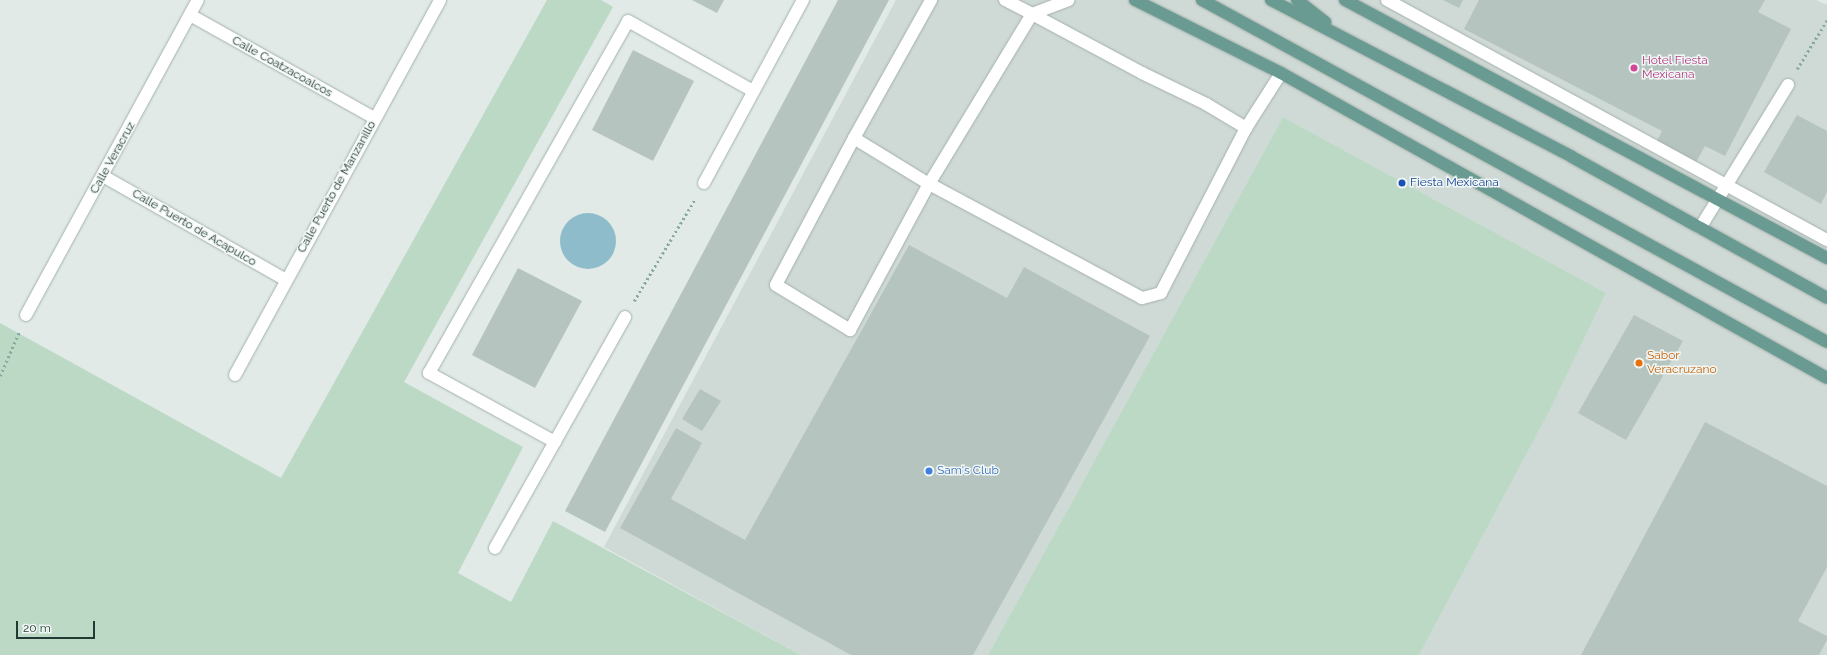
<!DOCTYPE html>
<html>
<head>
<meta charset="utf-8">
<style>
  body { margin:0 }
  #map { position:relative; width:1827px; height:655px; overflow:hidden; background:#e1eae6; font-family:Raleway,sans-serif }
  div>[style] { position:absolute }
  .built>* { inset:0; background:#cfd9d5 }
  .green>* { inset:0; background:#bcd9c6 }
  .water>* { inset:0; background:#8ebcca }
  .round { border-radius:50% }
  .building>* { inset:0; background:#b6c4c0 }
  .path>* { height:2.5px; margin-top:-1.25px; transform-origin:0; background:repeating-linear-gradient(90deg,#84aaa1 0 2px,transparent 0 5px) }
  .roads { filter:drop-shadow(0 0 1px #a4b1ad) drop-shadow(0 0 1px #a4b1ad) }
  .minor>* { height:12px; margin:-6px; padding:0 6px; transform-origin:6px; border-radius:6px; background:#fff }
  .major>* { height:12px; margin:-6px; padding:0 6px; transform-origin:6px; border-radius:6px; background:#6a9b92 }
  .dots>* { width:11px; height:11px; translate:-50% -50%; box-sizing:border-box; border:2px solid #f1f7f4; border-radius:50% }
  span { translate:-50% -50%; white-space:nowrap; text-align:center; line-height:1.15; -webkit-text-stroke:3px #f1f7f4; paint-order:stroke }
  .hotel-label { font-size:12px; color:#b23c85 }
  .left { translate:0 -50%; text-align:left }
  .street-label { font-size:12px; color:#233934 }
  .transit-label { font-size:12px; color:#164399 }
  .food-label { font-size:12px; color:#c56008 }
  .shop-label { font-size:12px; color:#366cbe }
  .scale { position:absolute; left:16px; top:621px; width:79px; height:18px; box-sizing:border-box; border:2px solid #233934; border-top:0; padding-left:5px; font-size:12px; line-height:14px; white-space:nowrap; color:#233934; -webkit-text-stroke:3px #f1f7f4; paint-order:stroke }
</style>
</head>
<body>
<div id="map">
  <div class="built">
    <i style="clip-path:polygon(896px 0,1816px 0,1827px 5px,1827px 655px,1419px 655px,1549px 412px,1606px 293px,1283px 117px,988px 655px,801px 655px,604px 547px)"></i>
  </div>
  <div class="green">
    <i style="clip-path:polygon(547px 0,601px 0,613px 7px,404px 382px,523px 447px,458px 573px,511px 602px,553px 521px,801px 655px,0 655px,0 323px,281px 478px)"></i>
    <i style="clip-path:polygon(1283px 117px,1606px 293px,1549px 412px,1419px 655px,988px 655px)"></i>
  </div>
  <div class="water">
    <i class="round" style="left:560px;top:213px;width:56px;height:56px"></i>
  </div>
  <div class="building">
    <i style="clip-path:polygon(692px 0,724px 0,717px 13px)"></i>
    <i style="clip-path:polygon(838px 0,889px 0,605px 532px,565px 511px)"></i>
    <i style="clip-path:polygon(1443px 0,1463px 0,1459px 8px)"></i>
    <i style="clip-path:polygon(1479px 0,1765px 0,1758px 12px,1791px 29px,1725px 156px,1705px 146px,1695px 164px,1656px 143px,1662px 131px,1464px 29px)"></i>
    <i style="clip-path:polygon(633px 50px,694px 81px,653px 161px,592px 130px)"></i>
    <i style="clip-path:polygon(1797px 115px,1827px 131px,1827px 192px,1821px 204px,1764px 172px)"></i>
    <i style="clip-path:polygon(909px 245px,1007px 298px,1024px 267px,1150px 336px,973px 655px,851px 655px,620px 528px,676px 428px,702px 443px,671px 499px,745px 540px)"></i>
    <i style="clip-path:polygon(518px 268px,582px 301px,535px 388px,472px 355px)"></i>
    <i style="clip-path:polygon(1634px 315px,1683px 341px,1626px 440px,1578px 413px)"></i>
    <i style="clip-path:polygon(700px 389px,721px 401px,702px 431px,682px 419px)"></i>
    <i style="clip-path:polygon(1705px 422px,1827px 486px,1827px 567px,1798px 621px,1827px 636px,1827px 640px,1819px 655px,1581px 655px)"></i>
  </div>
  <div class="path">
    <i style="left:1797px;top:69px;width:57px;rotate:-58.5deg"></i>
    <i style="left:634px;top:301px;width:119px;rotate:-59.1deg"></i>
    <i style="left:0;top:376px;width:48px;rotate:-66.6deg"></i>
  </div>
  <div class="roads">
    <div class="minor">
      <i style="left:1005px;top:0;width:30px;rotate:27deg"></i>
      <i style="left:1032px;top:14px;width:125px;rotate:28.2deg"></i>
      <i style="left:1142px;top:73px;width:71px;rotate:25.8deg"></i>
      <i style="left:1206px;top:104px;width:47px;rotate:31deg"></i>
      <i style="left:1246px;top:128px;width:186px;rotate:117.3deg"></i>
      <i style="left:1161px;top:293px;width:20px;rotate:165deg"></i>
      <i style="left:1142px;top:298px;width:242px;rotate:-151.8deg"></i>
      <i style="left:929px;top:184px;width:88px;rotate:-148.5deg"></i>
      <i style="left:854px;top:138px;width:166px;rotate:118deg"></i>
      <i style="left:776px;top:285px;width:87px;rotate:31.3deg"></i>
      <i style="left:850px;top:330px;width:166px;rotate:-61.6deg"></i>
      <i style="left:929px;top:184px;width:199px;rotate:-58.8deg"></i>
      <i style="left:1032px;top:14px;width:39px;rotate:-21deg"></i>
      <i style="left:1387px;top:0;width:501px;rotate:28.61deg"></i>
      <i style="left:190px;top:15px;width:211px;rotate:29.2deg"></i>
      <i style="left:1246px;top:128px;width:65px;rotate:-57.5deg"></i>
      <i style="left:854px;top:138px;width:158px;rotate:-60.8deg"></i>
      <i style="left:103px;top:176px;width:210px;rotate:29.6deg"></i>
      <i style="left:704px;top:183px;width:208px;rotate:-61.6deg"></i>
      <i style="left:1700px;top:228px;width:168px;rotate:-58.4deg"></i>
      <i style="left:26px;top:315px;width:359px;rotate:-61.4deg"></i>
      <i style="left:235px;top:375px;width:427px;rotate:-61.3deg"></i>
      <i style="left:555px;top:442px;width:144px;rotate:-151.3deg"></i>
      <i style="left:429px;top:373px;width:404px;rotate:-60.5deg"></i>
      <i style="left:628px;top:21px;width:143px;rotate:29.2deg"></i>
      <i style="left:495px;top:548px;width:265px;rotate:-60.6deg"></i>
    </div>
    <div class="major">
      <i style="left:1135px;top:0;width:163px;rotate:26.6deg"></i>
      <i style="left:1281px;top:73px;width:625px;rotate:29.19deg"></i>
      <i style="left:1202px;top:0;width:712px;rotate:28.69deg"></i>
      <i style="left:1271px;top:0;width:339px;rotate:27.5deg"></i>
      <i style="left:1572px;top:157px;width:291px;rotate:28.9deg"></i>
      <i style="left:1297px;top:0;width:36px;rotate:38deg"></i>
      <i style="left:1345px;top:0;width:547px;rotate:28.16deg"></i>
    </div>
  </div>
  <div class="dots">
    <i style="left:1634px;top:68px;background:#d1479c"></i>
    <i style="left:1402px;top:183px;background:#1a4fb4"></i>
    <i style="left:1639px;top:363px;background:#e8710a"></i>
    <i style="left:929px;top:471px;background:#3f7fe0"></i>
  </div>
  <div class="hotel-label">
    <span class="left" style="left:1642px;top:68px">Hotel Fiesta<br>Mexicana</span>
  </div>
  <div class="street-label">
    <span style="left:282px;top:67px;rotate:29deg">Calle Coatzacoalcos</span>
    <span style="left:113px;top:158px;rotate:-61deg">Calle Veracruz</span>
    <span style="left:337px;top:187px;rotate:-61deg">Calle Puerto de Manzanillo</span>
    <span style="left:194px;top:228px;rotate:30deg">Calle Puerto de Acapulco</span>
  </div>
  <div class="transit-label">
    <span class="left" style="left:1410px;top:183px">Fiesta Mexicana</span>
  </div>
  <div class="food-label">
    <span class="left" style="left:1647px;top:363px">Sabor<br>Veracruzano</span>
  </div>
  <div class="shop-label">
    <span class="left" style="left:937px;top:471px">Sam's Club</span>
  </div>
  <div class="scale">20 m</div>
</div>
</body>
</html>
